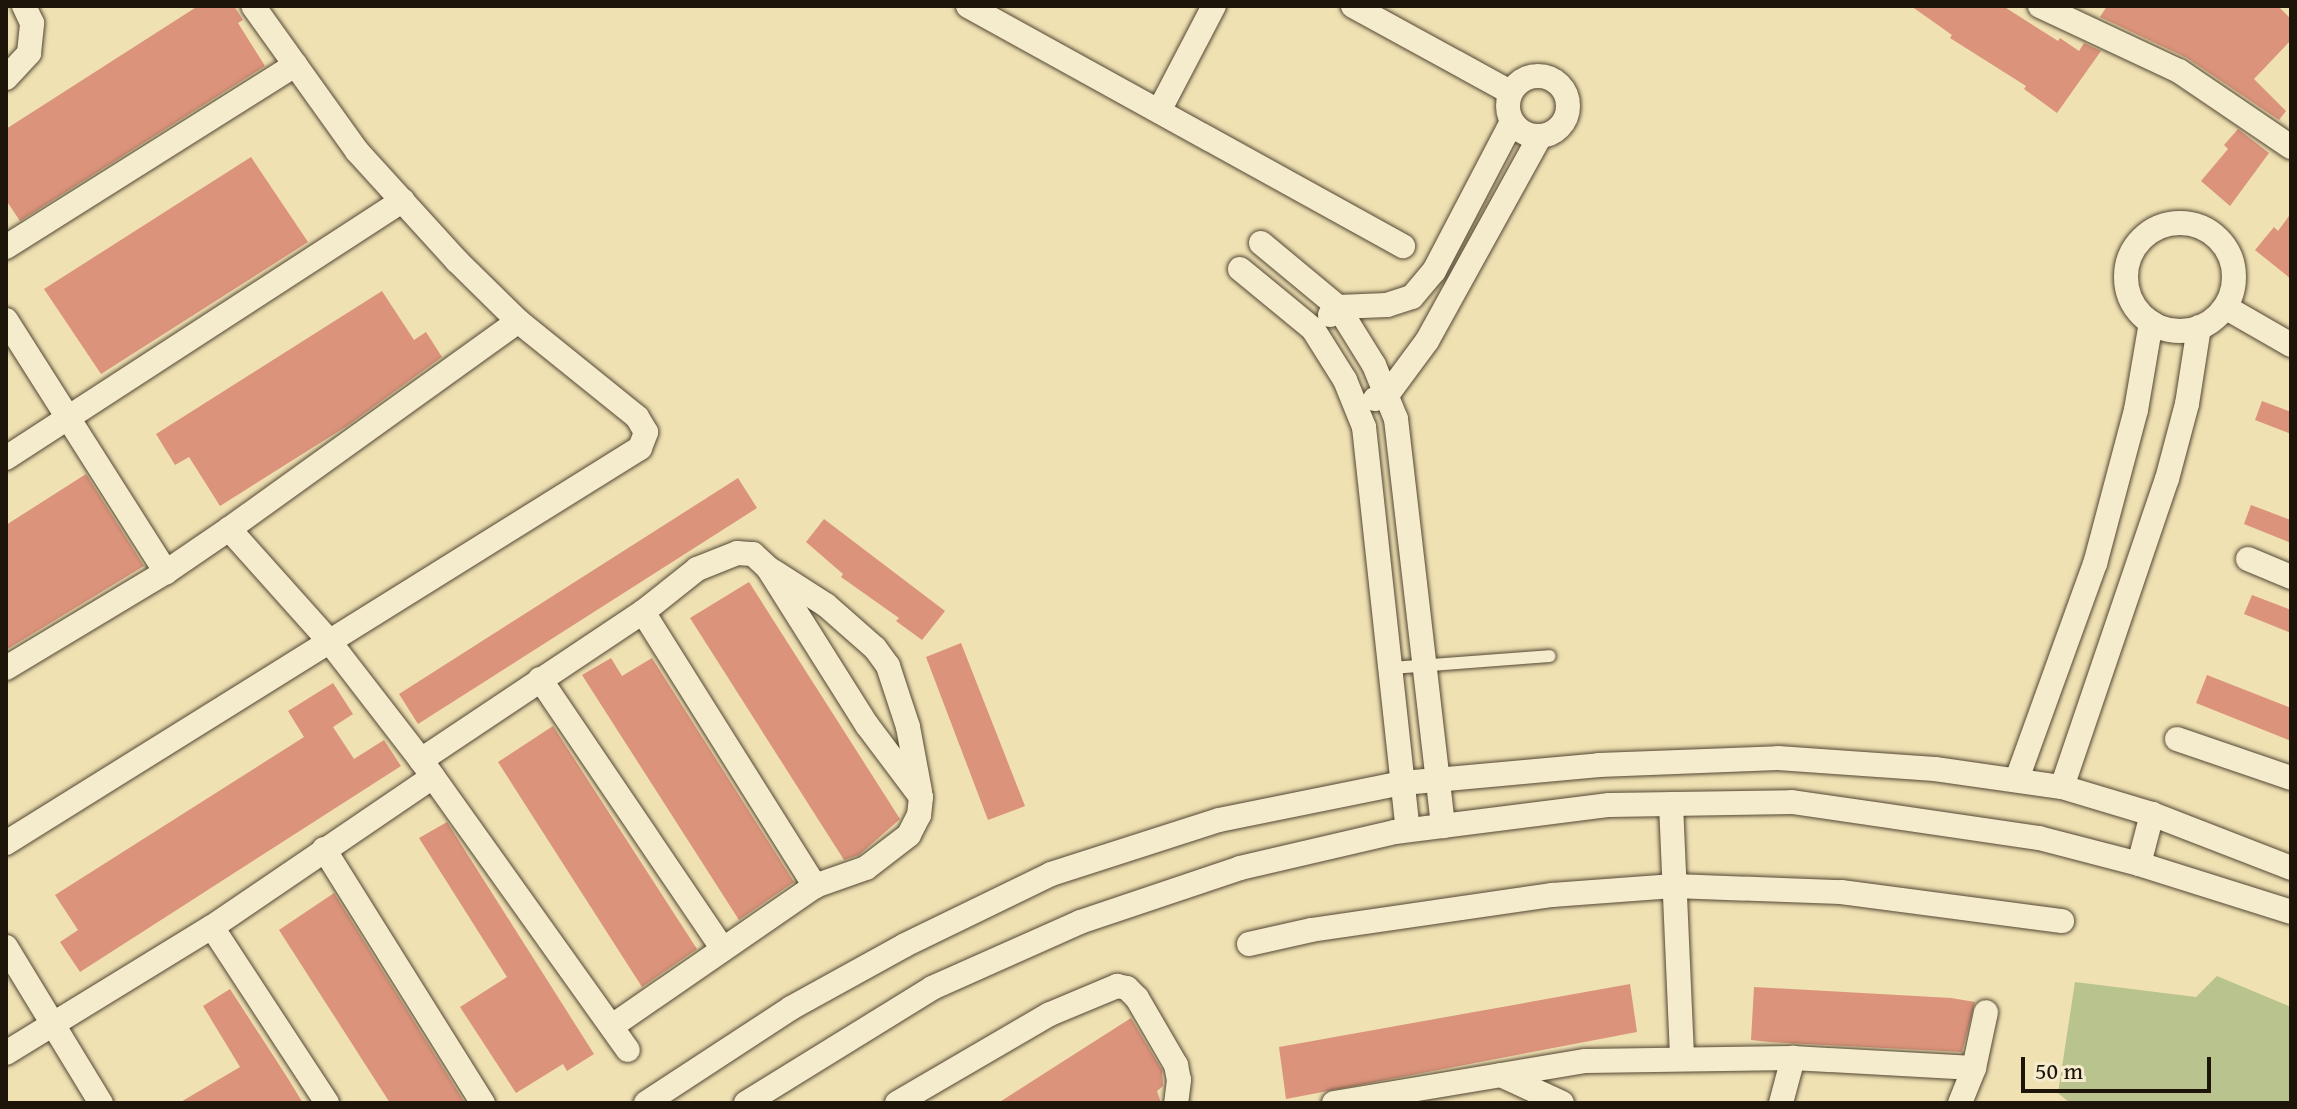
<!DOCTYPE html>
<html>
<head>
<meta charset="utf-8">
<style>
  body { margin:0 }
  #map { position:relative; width:2297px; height:1109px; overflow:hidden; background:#f0e1b3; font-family:"Gentium Book Plus",serif }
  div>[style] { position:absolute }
  .green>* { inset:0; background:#b9c38d }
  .building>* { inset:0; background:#db937b }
  .roads { filter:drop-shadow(0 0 2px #524734) drop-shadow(0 0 2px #524734) }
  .service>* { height:12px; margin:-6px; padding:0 6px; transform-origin:6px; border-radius:6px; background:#f5ecce }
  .minor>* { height:24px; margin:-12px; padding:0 12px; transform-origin:12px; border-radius:12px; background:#f5ecce }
  .minor>.ring { margin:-12px; padding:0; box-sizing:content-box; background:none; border:24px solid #f5ecce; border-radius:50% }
  span { translate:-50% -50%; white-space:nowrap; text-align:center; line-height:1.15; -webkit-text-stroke:7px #f5ecce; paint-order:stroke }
  .frame { position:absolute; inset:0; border:8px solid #1d140a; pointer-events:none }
  .scale { position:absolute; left:2021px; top:1057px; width:190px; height:36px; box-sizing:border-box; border:4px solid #1d140a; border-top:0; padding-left:10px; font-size:24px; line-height:28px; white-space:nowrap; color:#1d140a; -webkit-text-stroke:6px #f5ecce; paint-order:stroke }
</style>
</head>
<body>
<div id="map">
  <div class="green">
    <i style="clip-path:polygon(2217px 976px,2291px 1007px,2291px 1103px,2070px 1103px,2058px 1093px,2075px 982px,2196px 997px)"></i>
  </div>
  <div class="building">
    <i style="clip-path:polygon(198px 6px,234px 6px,243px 20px,238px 23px,265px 66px,20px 221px,6px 200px,6px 129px)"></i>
    <i style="clip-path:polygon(1911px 6px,2003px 6px,2058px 41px,2060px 38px,2079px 51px,2084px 43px,2101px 51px,2057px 113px,2024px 89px,2026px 86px,1950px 38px,1952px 35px)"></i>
    <i style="clip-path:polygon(2107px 6px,2278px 6px,2291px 19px,2291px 40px,2254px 79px,2286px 111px,2279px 120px,2187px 58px,2100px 17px)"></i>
    <i style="clip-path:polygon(2238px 129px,2269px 153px,2230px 206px,2201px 181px,2228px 149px,2224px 145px)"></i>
    <i style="clip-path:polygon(251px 157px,308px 242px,101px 374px,44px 289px)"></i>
    <i style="clip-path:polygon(2291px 213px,2291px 279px,2255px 250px,2274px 227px,2278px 231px)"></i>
    <i style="clip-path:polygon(382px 291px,414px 340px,426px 332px,442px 357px,347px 426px,220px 506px,189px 457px,175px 465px,156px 434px)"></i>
    <i style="clip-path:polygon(2262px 401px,2291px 412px,2291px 434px,2255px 420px)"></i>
    <i style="clip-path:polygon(86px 474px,144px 566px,6px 650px,6px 525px)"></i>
    <i style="clip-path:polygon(738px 478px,757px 508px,418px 724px,399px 694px)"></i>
    <i style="clip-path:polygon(2251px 505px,2291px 520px,2291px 543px,2244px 524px)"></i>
    <i style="clip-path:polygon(824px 519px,945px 611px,922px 640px,896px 621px,899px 618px,841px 577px,843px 574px,806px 542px)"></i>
    <i style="clip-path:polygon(749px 582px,900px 819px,859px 855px,844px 860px,690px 618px)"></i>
    <i style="clip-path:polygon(2252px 595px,2291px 610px,2291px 633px,2244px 614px)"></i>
    <i style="clip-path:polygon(961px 643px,1025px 806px,988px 820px,926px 657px)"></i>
    <i style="clip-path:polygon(611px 658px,622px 676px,652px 658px,794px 882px,739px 920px,582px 675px)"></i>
    <i style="clip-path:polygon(2207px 675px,2291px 708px,2291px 741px,2196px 703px)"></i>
    <i style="clip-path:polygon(333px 683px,353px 714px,333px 727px,354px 759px,384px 740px,401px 766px,80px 972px,60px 942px,78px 930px,55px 895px,304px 737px,288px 711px)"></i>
    <i style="clip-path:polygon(553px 726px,697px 949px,642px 987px,498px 762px)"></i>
    <i style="clip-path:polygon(447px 822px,594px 1054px,567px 1071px,563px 1064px,516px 1093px,460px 1007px,507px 977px,419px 838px)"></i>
    <i style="clip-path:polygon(334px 893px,465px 1103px,390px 1103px,279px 930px)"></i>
    <i style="clip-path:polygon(1630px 984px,1637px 1032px,1286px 1099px,1279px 1047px)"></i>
    <i style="clip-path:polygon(1754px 987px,1951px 998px,1975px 1002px,1962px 1052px,1769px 1042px,1751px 1040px)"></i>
    <i style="clip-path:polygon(230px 989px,287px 1077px,303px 1103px,179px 1103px,240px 1067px,203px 1006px)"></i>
    <i style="clip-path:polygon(1131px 1018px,1162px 1070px,1163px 1086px,1157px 1091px,1161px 1103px,998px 1103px)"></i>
  </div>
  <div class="roads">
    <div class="service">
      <i style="left:1391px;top:668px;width:159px;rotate:-4.3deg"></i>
    </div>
    <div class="minor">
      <i style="left:968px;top:6px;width:497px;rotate:28.9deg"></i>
      <i style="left:1353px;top:6px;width:179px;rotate:28.7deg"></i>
      <i style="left:2040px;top:6px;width:153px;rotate:25.1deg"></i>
      <i style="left:2179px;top:71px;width:135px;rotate:34.2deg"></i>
      <i class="ring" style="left:1508px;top:76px;width:36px;height:36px"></i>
      <i style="left:6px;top:78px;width:34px;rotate:-47deg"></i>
      <i style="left:29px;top:53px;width:30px;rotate:-84deg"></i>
      <i style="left:32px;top:23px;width:19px;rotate:-115deg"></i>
      <i style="left:1159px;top:111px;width:119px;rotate:-62.4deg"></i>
      <i class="ring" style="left:2126px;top:223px;width:84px;height:84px"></i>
      <i style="left:1261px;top:243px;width:100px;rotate:39.7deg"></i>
      <i style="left:1338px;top:307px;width:68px;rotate:58.2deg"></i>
      <i style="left:1374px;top:365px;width:58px;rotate:67.8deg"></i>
      <i style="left:1396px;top:419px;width:410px;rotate:83.4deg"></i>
      <i style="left:6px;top:247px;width:342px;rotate:-32.2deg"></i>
      <i style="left:1240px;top:269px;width:94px;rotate:39.4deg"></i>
      <i style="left:1313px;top:329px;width:60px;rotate:57.9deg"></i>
      <i style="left:1345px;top:380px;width:51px;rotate:68deg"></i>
      <i style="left:1364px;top:427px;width:405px;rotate:83.8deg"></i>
      <i style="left:2225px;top:307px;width:76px;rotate:29.9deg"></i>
      <i style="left:1330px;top:315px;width:11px;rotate:-45deg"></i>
      <i style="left:1338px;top:307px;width:49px;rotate:-2.3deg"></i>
      <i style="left:1387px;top:305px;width:26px;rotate:-18deg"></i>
      <i style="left:1412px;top:297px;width:34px;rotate:-50deg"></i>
      <i style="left:1434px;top:271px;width:168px;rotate:-62.4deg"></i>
      <i style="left:6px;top:320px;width:299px;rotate:57.6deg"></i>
      <i style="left:1375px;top:399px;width:13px;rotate:-18deg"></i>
      <i style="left:1387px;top:395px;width:67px;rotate:-53.5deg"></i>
      <i style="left:1427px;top:341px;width:234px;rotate:-61.1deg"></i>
      <i style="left:6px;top:458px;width:473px;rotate:-33deg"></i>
      <i style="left:229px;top:529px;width:150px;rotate:48.2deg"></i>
      <i style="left:329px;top:641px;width:150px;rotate:52.3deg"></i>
      <i style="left:421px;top:760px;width:356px;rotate:54.5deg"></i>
      <i style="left:2248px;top:559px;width:47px;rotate:22.7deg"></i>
      <i style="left:773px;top:571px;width:63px;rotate:32.7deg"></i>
      <i style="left:826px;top:605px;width:65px;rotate:41.3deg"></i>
      <i style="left:875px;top:648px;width:22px;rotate:54deg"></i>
      <i style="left:888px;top:666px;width:64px;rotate:71.8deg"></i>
      <i style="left:908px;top:727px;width:65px;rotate:79.4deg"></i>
      <i style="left:643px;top:612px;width:324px;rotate:57.9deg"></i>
      <i style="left:6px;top:668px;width:187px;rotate:-31deg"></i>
      <i style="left:166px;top:572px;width:76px;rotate:-34.3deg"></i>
      <i style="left:229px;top:529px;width:356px;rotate:-35.7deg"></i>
      <i style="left:518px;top:321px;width:86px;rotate:-135.5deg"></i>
      <i style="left:457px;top:261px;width:149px;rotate:-132.3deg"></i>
      <i style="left:357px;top:151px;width:178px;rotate:-125.6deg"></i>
      <i style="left:540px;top:679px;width:325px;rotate:55.9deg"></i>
      <i style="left:2177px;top:739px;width:120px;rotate:18.9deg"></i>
      <i style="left:421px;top:760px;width:267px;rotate:-33.7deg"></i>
      <i style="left:643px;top:612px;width:69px;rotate:-38.5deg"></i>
      <i style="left:697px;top:569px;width:43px;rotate:-21.8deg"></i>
      <i style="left:737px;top:553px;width:16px;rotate:4deg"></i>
      <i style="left:753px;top:554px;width:21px;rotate:43deg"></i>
      <i style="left:768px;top:568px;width:186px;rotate:57.8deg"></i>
      <i style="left:867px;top:725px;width:90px;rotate:53.1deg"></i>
      <i style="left:921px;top:797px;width:18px;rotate:96deg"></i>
      <i style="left:919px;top:815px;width:22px;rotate:117deg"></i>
      <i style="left:909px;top:835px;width:54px;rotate:142.5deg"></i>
      <i style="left:866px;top:868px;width:54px;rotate:160.6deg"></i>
      <i style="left:815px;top:886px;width:247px;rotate:145.4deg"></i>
      <i style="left:2017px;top:779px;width:229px;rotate:-70.1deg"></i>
      <i style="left:2095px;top:564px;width:159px;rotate:-75.1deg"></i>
      <i style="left:2136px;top:410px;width:89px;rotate:-80.3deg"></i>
      <i style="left:2062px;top:787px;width:325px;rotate:-71.2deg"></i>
      <i style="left:2167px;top:479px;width:78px;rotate:-75.1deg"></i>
      <i style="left:2187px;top:404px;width:78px;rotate:-81.1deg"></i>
      <i style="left:1671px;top:804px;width:254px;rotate:87.5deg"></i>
      <i style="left:6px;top:843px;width:747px;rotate:-31.92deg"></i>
      <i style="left:640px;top:448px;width:17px;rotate:-69deg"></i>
      <i style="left:646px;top:432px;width:17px;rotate:-121deg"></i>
      <i style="left:637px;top:417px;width:153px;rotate:-141.1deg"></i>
      <i style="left:324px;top:849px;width:300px;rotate:58deg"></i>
      <i style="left:2139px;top:864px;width:52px;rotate:-75.4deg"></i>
      <i style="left:212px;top:927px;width:210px;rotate:56.8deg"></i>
      <i style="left:1249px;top:944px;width:64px;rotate:-12.7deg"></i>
      <i style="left:1311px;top:930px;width:244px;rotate:-8.3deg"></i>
      <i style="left:1552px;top:895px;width:122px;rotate:-4.2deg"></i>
      <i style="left:1674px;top:886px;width:167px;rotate:2.1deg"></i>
      <i style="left:1841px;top:892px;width:223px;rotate:7.5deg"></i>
      <i style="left:6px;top:947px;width:183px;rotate:58.7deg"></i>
      <i style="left:6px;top:1053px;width:241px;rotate:-31.5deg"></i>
      <i style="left:212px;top:927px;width:267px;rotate:-34.2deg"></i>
      <i style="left:1501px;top:1075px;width:67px;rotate:24.7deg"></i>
      <i style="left:646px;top:1103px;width:173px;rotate:-33.2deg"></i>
      <i style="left:791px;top:1008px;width:130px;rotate:-28.9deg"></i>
      <i style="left:905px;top:945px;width:162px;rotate:-25.9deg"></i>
      <i style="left:1051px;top:874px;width:176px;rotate:-17.8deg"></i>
      <i style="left:1219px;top:820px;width:188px;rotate:-11.4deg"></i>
      <i style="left:1403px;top:783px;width:197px;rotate:-5.2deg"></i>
      <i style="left:1599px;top:765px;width:179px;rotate:-2.2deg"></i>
      <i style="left:1778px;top:758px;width:157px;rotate:4deg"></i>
      <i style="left:1935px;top:769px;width:128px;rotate:8.1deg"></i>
      <i style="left:2062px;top:787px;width:94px;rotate:16.7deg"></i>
      <i style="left:2152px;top:814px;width:149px;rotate:21.2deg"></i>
      <i style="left:746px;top:1103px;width:219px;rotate:-31.7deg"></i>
      <i style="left:932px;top:988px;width:162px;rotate:-24deg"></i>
      <i style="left:1080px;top:922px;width:169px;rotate:-18.6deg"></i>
      <i style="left:1240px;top:868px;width:159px;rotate:-13.1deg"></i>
      <i style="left:1395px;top:832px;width:216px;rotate:-7.2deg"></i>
      <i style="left:1609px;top:805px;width:183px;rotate:-0.9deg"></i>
      <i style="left:1792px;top:802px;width:250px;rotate:8.3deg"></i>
      <i style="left:2039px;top:838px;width:103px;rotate:14.6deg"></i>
      <i style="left:2139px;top:864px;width:159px;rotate:17.5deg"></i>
      <i style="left:897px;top:1103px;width:177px;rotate:-30.2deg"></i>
      <i style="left:1050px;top:1014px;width:73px;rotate:-22.7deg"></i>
      <i style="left:1117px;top:986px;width:10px;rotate:11deg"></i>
      <i style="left:1127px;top:988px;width:14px;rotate:45deg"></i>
      <i style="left:1137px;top:998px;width:78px;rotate:59.8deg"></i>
      <i style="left:1176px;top:1065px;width:15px;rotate:79deg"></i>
      <i style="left:1179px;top:1080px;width:23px;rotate:97deg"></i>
      <i style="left:1334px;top:1103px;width:255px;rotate:-9.5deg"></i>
      <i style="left:1586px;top:1061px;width:207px;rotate:-0.8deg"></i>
      <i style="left:1793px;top:1058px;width:181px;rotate:3.2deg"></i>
      <i style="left:1781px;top:1103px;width:47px;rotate:-75.1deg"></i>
      <i style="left:1960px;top:1103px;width:38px;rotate:-68deg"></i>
      <i style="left:1974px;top:1068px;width:57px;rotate:-77.9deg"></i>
    </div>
  </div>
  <div class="frame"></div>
  <div class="scale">50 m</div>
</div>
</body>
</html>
